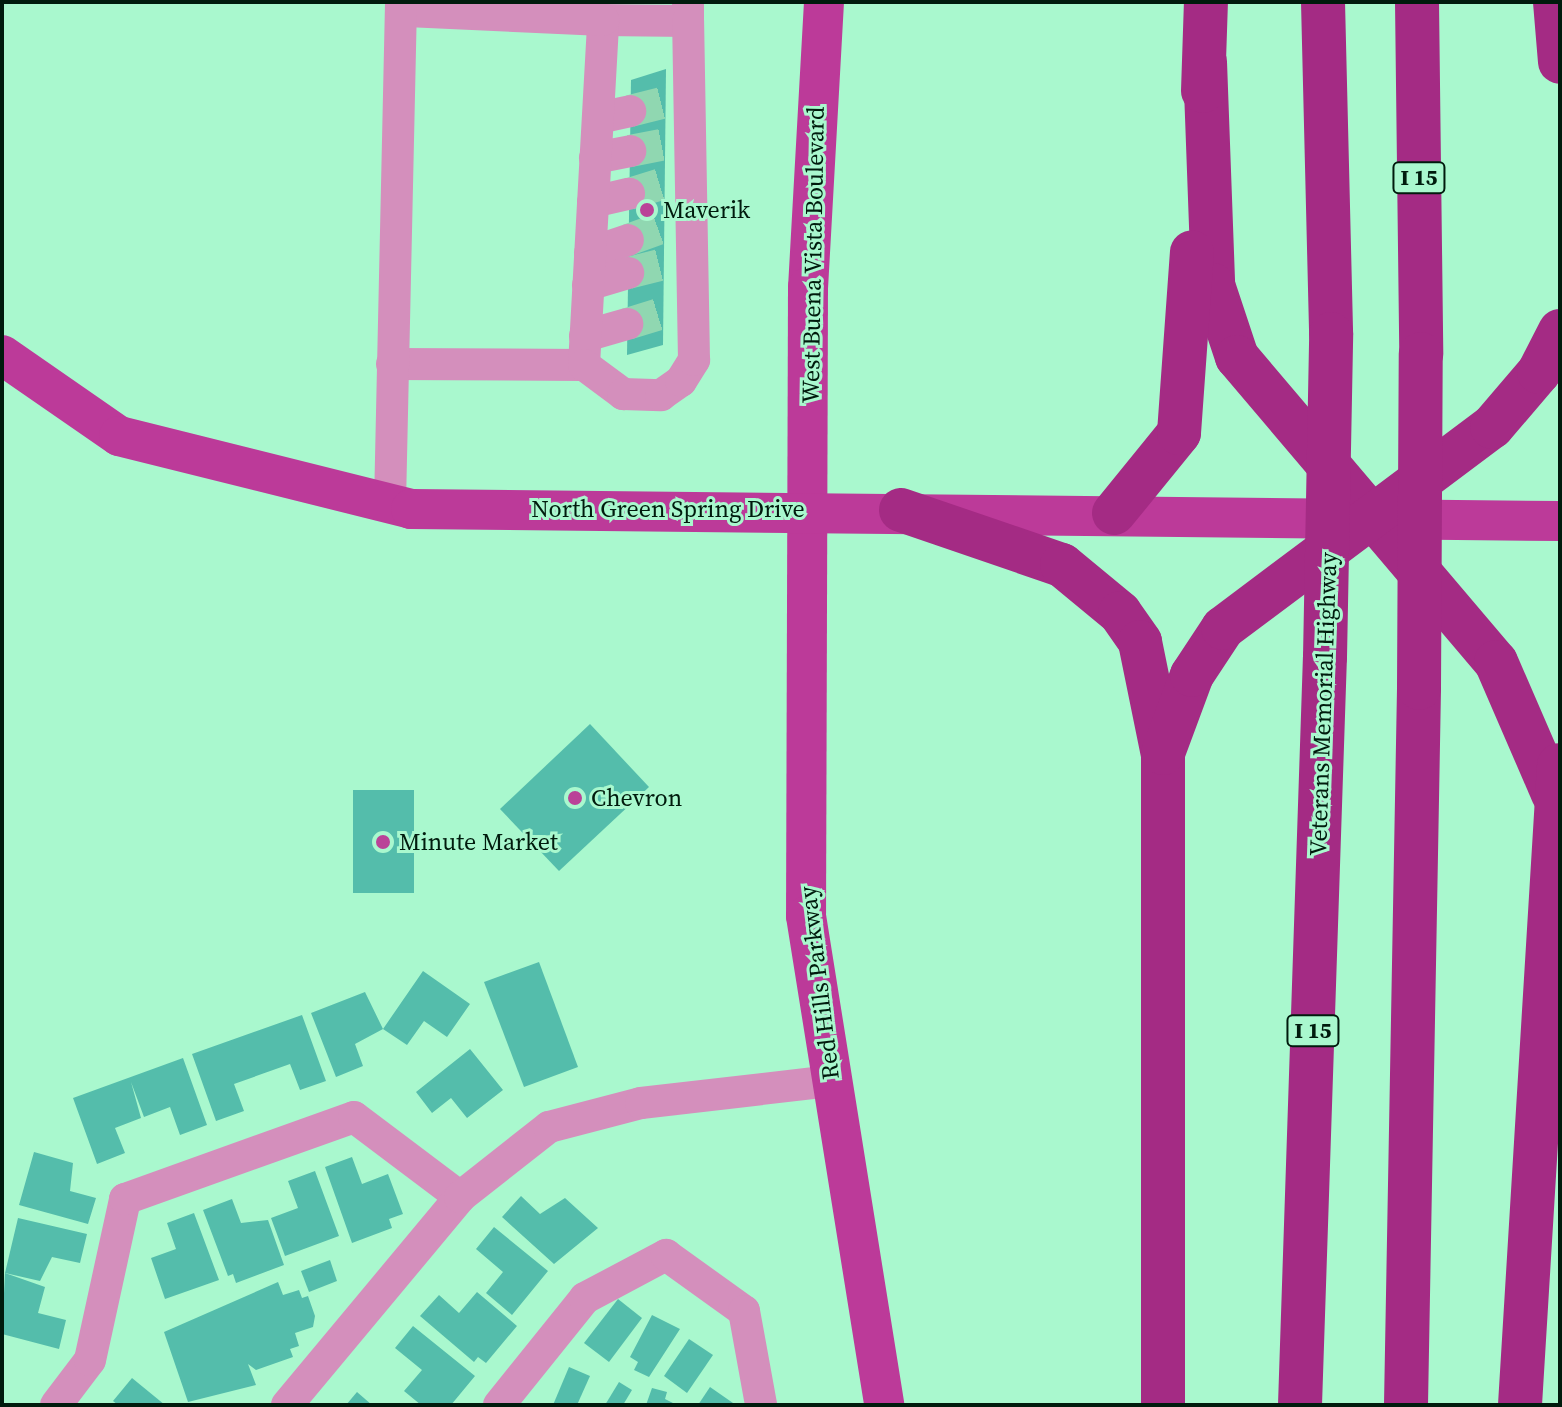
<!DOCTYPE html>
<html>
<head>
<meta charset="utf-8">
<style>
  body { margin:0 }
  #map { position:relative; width:1562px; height:1407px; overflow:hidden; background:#a9f8ce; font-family:"Source Serif 4",serif }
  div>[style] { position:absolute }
  .building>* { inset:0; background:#54bdab }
  .minor-tunnel>* { height:32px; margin-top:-16px; transform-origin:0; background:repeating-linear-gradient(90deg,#90d7b1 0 32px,transparent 0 48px) }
  .minor>* { height:32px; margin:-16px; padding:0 16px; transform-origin:16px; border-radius:16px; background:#d48fbc }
  .major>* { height:40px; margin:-20px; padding:0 20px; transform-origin:20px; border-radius:20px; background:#bc3a99 }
  .highway>* { height:44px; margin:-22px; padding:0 22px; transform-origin:22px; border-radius:22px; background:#a42b84 }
  .highway-bridge>* { height:44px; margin:-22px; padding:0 22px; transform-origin:22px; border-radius:22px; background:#a42b84 }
  .dots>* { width:22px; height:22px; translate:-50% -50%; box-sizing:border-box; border:4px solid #a9f8ce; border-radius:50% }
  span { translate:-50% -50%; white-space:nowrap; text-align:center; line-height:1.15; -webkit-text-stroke:6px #a9f8ce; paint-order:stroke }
  .shield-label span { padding:2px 6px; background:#a9f8ce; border:2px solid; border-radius:6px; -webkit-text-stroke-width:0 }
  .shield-label { font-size:22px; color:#001b0d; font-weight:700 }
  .poi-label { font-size:24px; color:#001b0d }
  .left { translate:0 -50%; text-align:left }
  .street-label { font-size:24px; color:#001b0d }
  .frame { position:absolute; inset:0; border:4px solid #001b0d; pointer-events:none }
</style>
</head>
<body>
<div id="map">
  <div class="building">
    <i style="clip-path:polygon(666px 69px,663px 345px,627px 355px,631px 80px)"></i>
    <i style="clip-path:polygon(590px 724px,649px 787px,559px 871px,500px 809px)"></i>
    <i style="clip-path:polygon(353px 790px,414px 790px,414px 893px,353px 893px)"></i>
    <i style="clip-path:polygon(539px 962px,578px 1067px,524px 1087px,484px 982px)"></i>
    <i style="clip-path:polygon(423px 971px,470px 1004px,447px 1037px,424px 1021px,407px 1045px,383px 1029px)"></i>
    <i style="clip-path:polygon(365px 992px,383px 1029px,355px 1044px,363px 1066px,336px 1077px,311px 1013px)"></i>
    <i style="clip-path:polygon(302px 1015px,326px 1081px,300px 1090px,290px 1064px,234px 1084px,244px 1111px,216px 1121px,192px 1054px)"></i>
    <i style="clip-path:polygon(470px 1049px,503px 1090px,467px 1118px,451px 1098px,432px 1113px,416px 1092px)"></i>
    <i style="clip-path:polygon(183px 1058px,207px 1125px,180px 1135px,170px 1107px,144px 1117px,131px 1082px,141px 1118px,115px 1128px,125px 1153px,97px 1164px,73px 1098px)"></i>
    <i style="clip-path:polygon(34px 1152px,73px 1163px,70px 1191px,96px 1198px,88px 1224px,19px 1205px)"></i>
    <i style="clip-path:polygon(352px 1157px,362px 1184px,388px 1174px,403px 1214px,389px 1219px,392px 1228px,352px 1243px,325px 1167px)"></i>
    <i style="clip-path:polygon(315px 1171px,339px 1236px,285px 1256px,271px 1218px,298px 1208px,288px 1181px)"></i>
    <i style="clip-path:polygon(521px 1196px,540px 1214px,565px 1198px,598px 1228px,554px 1264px,502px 1217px)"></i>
    <i style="clip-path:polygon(232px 1199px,241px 1223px,268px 1220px,284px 1265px,236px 1283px,233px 1274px,228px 1276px,203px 1210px)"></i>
    <i style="clip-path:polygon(194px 1213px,219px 1280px,165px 1299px,151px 1258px,176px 1249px,167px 1223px)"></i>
    <i style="clip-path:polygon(18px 1218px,87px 1234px,80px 1263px,52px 1257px,40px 1281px,5px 1273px)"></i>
    <i style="clip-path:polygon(494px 1227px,548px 1271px,512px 1315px,486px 1293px,503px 1272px,476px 1249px)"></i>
    <i style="clip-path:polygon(330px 1260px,337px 1281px,309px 1292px,301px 1271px)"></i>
    <i style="clip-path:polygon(5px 1273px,45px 1287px,38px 1313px,66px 1320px,59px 1349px,2px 1334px)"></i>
    <i style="clip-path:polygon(278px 1282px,283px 1295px,299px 1290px,302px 1298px,308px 1296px,315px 1316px,313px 1327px,295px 1333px,299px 1346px,290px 1349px,293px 1357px,256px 1370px,248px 1364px,256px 1385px,188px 1402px,164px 1332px)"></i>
    <i style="clip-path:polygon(477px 1292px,517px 1326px,486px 1363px,478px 1357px,474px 1362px,420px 1316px,439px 1295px,459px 1313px)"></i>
    <i style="clip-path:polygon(618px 1299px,642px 1318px,609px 1362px,584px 1343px)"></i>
    <i style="clip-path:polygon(652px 1315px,680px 1329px,649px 1377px,634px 1370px,638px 1362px,630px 1357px)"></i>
    <i style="clip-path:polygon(413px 1326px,475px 1376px,451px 1405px,421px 1405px,404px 1391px,422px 1370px,395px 1348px)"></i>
    <i style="clip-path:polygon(689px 1339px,713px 1355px,687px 1393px,664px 1376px)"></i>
    <i style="clip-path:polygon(569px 1367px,590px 1376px,577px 1405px,553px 1405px)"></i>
    <i style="clip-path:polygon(132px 1378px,165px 1405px,118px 1405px,113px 1401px)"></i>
    <i style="clip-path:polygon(619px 1382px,632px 1390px,623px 1405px,605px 1405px)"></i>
    <i style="clip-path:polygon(710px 1387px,733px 1403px,732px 1405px,698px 1405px)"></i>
    <i style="clip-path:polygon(652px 1388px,667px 1392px,665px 1399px,677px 1405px,646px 1405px)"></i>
    <i style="clip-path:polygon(357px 1392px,372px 1405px,346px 1405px)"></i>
  </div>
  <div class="minor-tunnel">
    <i style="left:630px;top:111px;width:37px;rotate:-14deg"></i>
    <i style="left:630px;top:151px;width:36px;rotate:-11deg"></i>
    <i style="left:629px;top:194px;width:38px;rotate:-17deg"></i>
    <i style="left:628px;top:240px;width:38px;rotate:-20deg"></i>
    <i style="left:628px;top:273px;width:37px;rotate:-14deg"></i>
    <i style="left:627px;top:324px;width:38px;rotate:-17deg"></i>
  </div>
  <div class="minor">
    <i style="left:603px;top:20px;width:85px;rotate:0.7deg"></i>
    <i style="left:688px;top:21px;width:19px;rotate:-90deg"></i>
    <i style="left:598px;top:118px;width:33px;rotate:-12deg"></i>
    <i style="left:595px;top:158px;width:36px;rotate:-11deg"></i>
    <i style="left:593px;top:202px;width:37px;rotate:-13deg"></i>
    <i style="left:590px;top:253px;width:40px;rotate:-18.9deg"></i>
    <i style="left:588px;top:285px;width:42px;rotate:-16.7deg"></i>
    <i style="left:585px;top:336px;width:44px;rotate:-15.9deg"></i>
    <i style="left:392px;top:364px;width:192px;rotate:0.3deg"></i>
    <i style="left:584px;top:365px;width:346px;rotate:-86.8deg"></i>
    <i style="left:603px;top:20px;width:202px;rotate:-177.4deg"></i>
    <i style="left:584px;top:365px;width:49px;rotate:36.6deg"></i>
    <i style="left:623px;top:394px;width:38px;rotate:2deg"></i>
    <i style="left:661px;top:395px;width:24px;rotate:-35deg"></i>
    <i style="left:681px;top:381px;width:25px;rotate:-58deg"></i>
    <i style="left:694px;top:360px;width:339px;rotate:-91deg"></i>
    <i style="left:390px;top:504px;width:502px;rotate:-88.74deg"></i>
    <i style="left:56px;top:1405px;width:56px;rotate:-52.9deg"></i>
    <i style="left:90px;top:1360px;width:165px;rotate:-77.7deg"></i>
    <i style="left:125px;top:1199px;width:243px;rotate:-19.7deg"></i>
    <i style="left:354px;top:1117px;width:133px;rotate:37deg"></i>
    <i style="left:287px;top:1405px;width:271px;rotate:-50.2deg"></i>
    <i style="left:460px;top:1197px;width:113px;rotate:-38.2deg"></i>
    <i style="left:549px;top:1127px;width:95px;rotate:-14.6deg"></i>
    <i style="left:641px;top:1103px;width:190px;rotate:-6.6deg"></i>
    <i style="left:499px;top:1405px;width:137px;rotate:-51.2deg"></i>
    <i style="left:585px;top:1298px;width:92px;rotate:-28deg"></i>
    <i style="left:666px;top:1255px;width:96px;rotate:35.7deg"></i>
    <i style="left:744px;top:1311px;width:96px;rotate:79.7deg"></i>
  </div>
  <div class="major">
    <i style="left:824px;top:2px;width:285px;rotate:93.2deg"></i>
    <i style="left:808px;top:287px;width:629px;rotate:90.18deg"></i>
    <i style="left:806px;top:916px;width:495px;rotate:80.9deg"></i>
    <i style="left:2px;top:355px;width:142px;rotate:34.7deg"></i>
    <i style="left:119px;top:436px;width:301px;rotate:14deg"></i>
    <i style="left:411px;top:509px;width:1149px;rotate:0.6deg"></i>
  </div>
  <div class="highway">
    <i style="left:1323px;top:2px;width:332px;rotate:88.6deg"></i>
    <i style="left:1417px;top:2px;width:352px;rotate:89.3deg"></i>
    <i style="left:1555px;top:2px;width:60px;rotate:85.2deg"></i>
    <i style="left:1205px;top:62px;width:223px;rotate:87.9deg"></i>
    <i style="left:1213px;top:285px;width:76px;rotate:71.6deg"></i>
    <i style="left:1237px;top:357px;width:400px;rotate:49.7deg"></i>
    <i style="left:1496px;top:662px;width:144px;rotate:66.6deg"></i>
    <i style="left:1203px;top:91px;width:89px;rotate:-88.1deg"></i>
    <i style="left:901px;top:510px;width:170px;rotate:18.9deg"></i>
    <i style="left:1062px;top:565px;width:75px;rotate:39.6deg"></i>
    <i style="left:1120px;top:613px;width:35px;rotate:55deg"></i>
    <i style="left:1140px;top:642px;width:115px;rotate:78.5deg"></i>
    <i style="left:1163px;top:755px;width:650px;rotate:90deg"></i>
    <i style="left:1114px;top:513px;width:103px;rotate:-50.9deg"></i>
    <i style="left:1179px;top:433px;width:181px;rotate:-85.9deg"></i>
    <i style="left:1163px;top:753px;width:83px;rotate:-69.6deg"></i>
    <i style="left:1192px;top:675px;width:56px;rotate:-56.6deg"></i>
    <i style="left:1223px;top:628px;width:336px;rotate:-36.8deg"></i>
    <i style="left:1492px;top:427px;width:72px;rotate:-49.5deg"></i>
    <i style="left:1539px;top:372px;width:46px;rotate:-62.9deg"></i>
    <i style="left:1300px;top:1405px;width:748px;rotate:-88.09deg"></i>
    <i style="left:1406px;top:1405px;width:717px;rotate:-88.96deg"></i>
    <i style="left:1520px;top:1405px;width:641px;rotate:-86.51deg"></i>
  </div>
  <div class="highway-bridge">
    <i style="left:1325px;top:657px;width:323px;rotate:-88.9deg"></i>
    <i style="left:1419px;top:688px;width:334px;rotate:-89.7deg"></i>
  </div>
  <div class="dots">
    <i style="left:647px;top:210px;background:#ba4398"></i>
    <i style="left:575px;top:798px;background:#ba4398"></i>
    <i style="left:383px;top:842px;background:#ba4398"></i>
  </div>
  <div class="shield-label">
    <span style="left:1419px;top:178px">I 15</span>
    <span style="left:1313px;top:1031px">I 15</span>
  </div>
  <div class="poi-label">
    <span class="left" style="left:663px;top:210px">Maverik</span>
    <span class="left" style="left:591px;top:798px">Chevron</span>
    <span class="left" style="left:399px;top:842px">Minute Market</span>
  </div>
  <div class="street-label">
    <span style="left:813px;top:255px;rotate:-89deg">West Buena Vista Boulevard</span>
    <span style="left:668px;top:509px">North Green Spring Drive</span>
    <span style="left:1323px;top:704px;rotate:-88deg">Veterans Memorial Highway</span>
    <span style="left:819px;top:983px;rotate:-97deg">Red Hills Parkway</span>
  </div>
  <div class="frame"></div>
</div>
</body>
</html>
